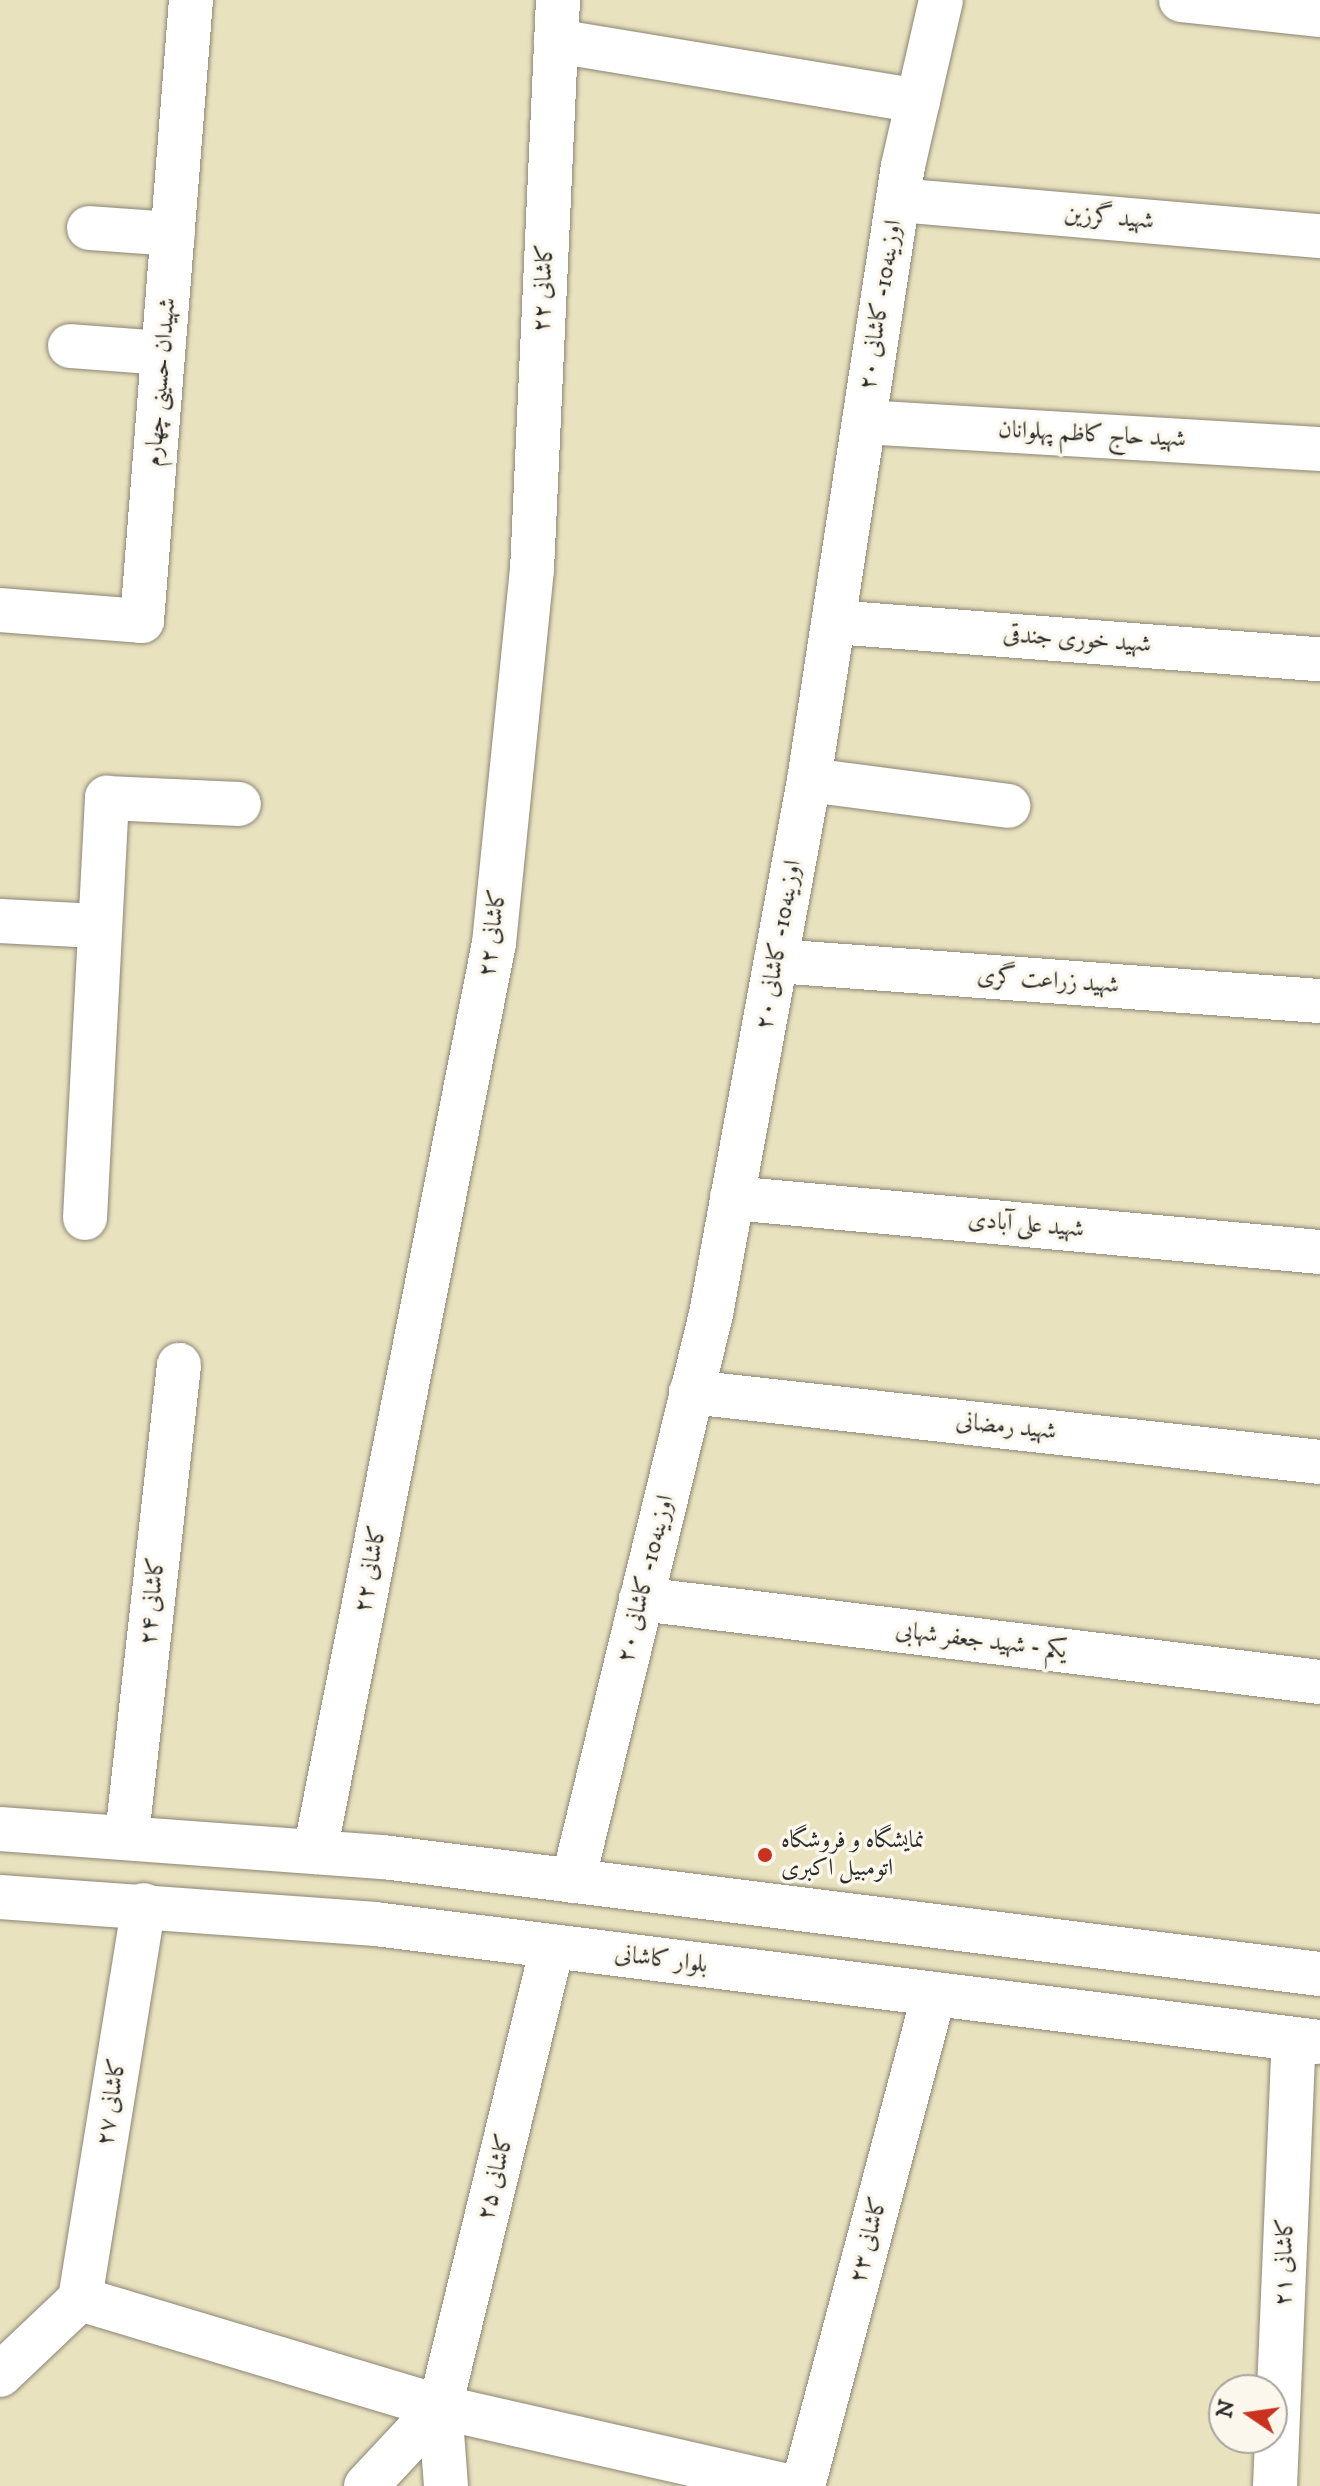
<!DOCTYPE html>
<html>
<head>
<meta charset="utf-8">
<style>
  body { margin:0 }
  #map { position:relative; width:1320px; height:2486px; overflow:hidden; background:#e9e2bf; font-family:"IM FELL DW Pica",Amiri,serif }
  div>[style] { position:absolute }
  .roads { filter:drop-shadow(0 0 2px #8a8675) drop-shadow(0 0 2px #8a8675) }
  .street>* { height:44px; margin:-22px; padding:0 22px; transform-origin:22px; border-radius:22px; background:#fff }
  .secondary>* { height:44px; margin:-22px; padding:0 22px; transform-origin:22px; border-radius:22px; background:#fff }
  .primary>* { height:44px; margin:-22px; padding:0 22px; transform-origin:22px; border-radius:22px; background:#fff }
  .dots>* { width:22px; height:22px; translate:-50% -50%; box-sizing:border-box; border:4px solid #fbf7ec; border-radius:50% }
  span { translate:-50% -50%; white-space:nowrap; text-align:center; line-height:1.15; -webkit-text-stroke:7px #fbf7ec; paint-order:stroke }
  .street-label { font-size:24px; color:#2b2b2b }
  .poi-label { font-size:24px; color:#2b2b2b }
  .left { translate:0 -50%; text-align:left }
  .north { position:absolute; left:1208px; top:2374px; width:80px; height:80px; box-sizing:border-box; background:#fbf7ec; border:2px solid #a8a59f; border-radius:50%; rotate:283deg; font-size:22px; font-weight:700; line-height:32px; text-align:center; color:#2b2b2b }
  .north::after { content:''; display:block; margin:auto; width:28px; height:36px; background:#c8321e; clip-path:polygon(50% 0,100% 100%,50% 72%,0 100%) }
</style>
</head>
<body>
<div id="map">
  <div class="roads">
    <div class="street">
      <i style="left:1181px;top:0;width:140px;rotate:6.2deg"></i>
      <i style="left:556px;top:41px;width:367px;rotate:9.4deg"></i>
      <i style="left:898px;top:200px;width:424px;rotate:4.9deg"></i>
      <i style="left:89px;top:228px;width:84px;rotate:4.1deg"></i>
      <i style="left:70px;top:346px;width:93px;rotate:4.3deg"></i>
      <i style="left:864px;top:422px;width:457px;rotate:3.4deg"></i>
      <i style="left:0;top:610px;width:142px;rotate:4.4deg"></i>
      <i style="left:142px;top:621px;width:623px;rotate:-85.49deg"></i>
      <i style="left:834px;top:622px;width:487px;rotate:4.4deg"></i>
      <i style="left:809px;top:780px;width:201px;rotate:7.4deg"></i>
      <i style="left:0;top:921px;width:100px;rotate:2.9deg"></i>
      <i style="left:776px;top:961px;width:545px;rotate:4.21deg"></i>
      <i style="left:732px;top:1198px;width:590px;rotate:5.25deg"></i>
      <i style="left:85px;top:1218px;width:421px;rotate:-87deg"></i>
      <i style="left:107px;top:798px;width:132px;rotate:2.6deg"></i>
      <i style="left:691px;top:1392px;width:633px;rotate:6.35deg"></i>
      <i style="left:641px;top:1599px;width:684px;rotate:6.97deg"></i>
      <i style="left:127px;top:1836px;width:474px;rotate:-83.7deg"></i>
      <i style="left:315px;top:1852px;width:926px;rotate:-78.86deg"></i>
      <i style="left:494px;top:943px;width:375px;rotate:-84.2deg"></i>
      <i style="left:532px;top:570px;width:571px;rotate:-87.39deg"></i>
      <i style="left:80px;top:2299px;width:376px;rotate:16.7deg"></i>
      <i style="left:440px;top:2407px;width:357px;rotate:12.8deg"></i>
      <i style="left:80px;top:2299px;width:399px;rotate:-80.8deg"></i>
      <i style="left:0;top:2375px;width:110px;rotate:-43.5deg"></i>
      <i style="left:366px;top:2486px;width:108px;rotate:-46.9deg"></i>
      <i style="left:446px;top:2486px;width:79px;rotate:-94.3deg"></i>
      <i style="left:440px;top:2407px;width:474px;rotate:-76.3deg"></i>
      <i style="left:803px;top:2486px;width:509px;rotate:-75.09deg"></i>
      <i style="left:1275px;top:2486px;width:447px;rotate:-87.6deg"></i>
    </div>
    <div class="secondary">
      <i style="left:573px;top:1881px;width:584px;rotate:-76.32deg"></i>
      <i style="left:711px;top:1314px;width:543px;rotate:-79.6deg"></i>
      <i style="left:809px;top:780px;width:621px;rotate:-81.3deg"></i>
      <i style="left:903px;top:166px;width:170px;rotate:-77.1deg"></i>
    </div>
    <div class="primary">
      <i style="left:0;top:1829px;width:384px;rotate:4.2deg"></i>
      <i style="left:383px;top:1857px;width:944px;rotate:7.12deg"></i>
      <i style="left:0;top:1897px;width:376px;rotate:4.1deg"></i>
      <i style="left:375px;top:1924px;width:952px;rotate:7.12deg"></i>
    </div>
  </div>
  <div class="dots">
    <i style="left:765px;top:1855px;background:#c8321e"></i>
  </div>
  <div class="street-label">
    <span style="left:1109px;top:218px;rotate:5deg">شهید گرزین</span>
    <span style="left:544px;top:288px;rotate:-87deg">کاشانی ۲۲</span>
    <span style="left:881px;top:305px;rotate:-81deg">اوزینه10- کاشانی ۲۰</span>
    <span style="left:161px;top:382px;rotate:-85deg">شهیدان حسینی چهارم</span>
    <span style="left:1092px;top:435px;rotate:3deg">شهید حاج کاظم پهلوانان</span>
    <span style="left:1077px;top:640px;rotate:4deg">شهید خوری جندقی</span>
    <span style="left:493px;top:933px;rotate:-82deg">کاشانی ۲۲</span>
    <span style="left:779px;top:945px;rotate:-80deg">اوزینه10- کاشانی ۲۰</span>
    <span style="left:1048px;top:981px;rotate:4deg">شهید زراعت گری</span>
    <span style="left:1026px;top:1225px;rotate:5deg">شهید علی آبادی</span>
    <span style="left:1006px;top:1427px;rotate:6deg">شهید رمضانی</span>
    <span style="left:371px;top:1569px;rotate:-79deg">کاشانی ۲۲</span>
    <span style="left:646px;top:1579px;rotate:-76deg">اوزینه10- کاشانی ۲۰</span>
    <span style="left:153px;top:1601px;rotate:-84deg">۲۴ کاشانی</span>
    <span style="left:981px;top:1641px;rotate:7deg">یکم - شهید جعفر شهابی</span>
    <span style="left:661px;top:1960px;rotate:7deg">بلوار کاشانی</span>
    <span style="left:112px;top:2102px;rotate:-81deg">کاشانی ۲۷</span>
    <span style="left:496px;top:2177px;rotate:-76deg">کاشانی ۲۵</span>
    <span style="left:869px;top:2240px;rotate:-75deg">کاشانی ۲۳</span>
    <span style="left:1285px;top:2262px;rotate:-88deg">کاشانی ۲۱</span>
  </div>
  <div class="poi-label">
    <span class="left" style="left:781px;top:1855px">نمایشگاه و فروشگاه<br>اتومبیل اکبری</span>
  </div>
  <div class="north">N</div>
</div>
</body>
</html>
